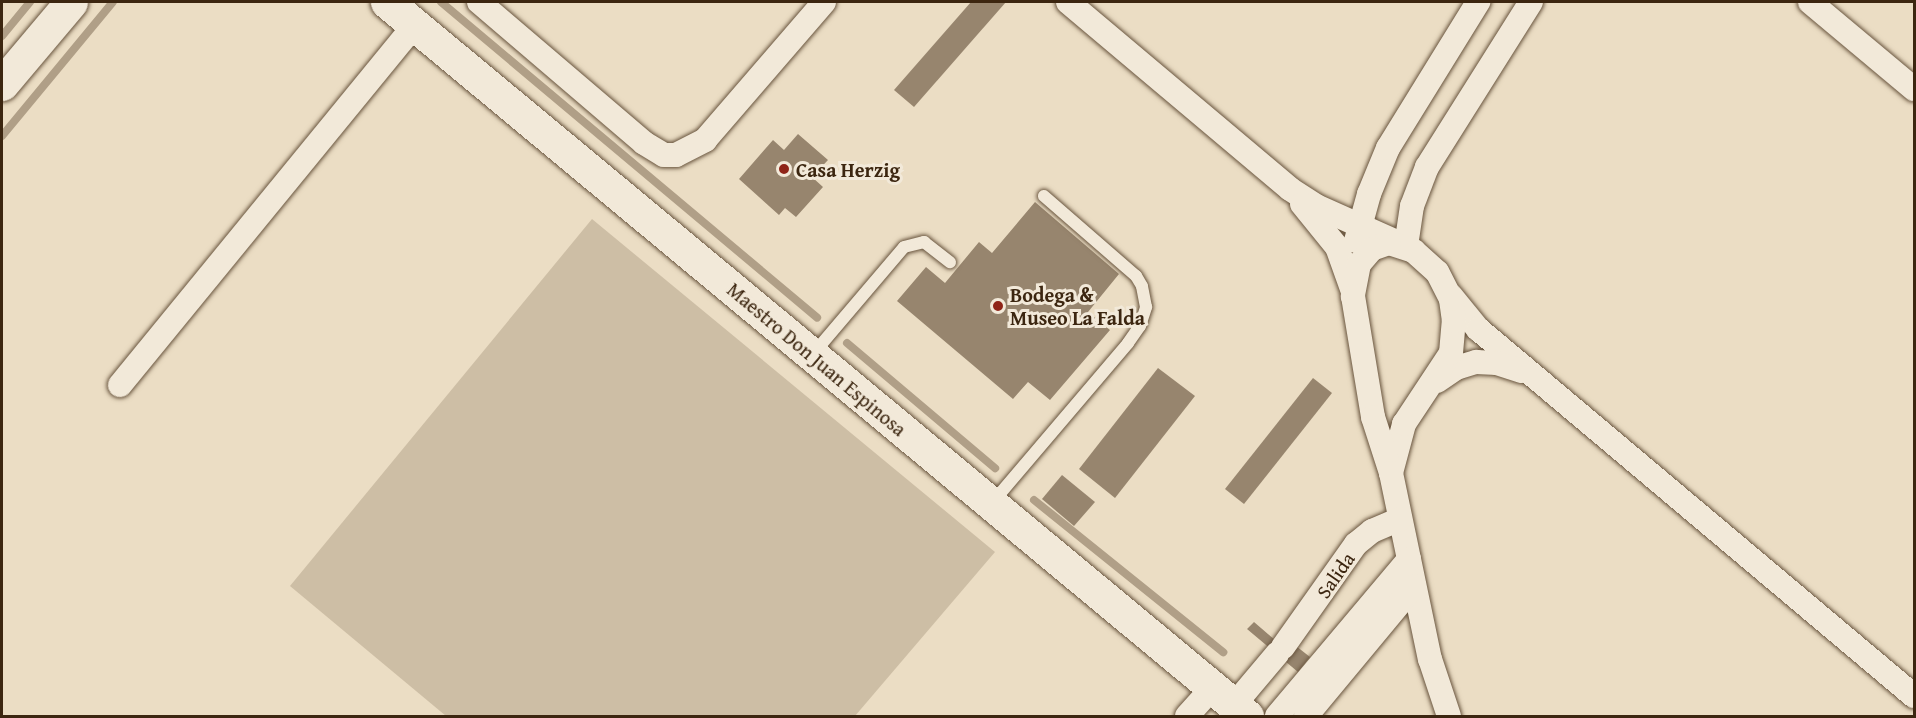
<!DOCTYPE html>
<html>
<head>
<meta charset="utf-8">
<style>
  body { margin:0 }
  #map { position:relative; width:1916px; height:718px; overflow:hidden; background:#ebddc4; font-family:"Gentium Book Plus",serif }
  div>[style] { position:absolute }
  .green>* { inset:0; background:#cdbea5 }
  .stream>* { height:8px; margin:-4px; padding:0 4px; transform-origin:4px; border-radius:4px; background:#b09f87 }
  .building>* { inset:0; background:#97856e }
  .roads { filter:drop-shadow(0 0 2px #68543d) drop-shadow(0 0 2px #68543d) }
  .lane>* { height:12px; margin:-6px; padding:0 6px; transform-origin:6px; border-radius:6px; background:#f2e9d9 }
  .street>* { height:24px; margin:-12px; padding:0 12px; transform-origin:12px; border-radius:12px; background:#f2e9d9 }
  .secondary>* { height:33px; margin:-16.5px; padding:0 16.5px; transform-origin:16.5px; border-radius:16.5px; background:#f2e9d9 }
  .dots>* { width:16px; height:16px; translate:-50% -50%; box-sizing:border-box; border:3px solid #f2e9d9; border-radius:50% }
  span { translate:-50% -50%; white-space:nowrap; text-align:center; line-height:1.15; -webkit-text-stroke:6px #f2e9d9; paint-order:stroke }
  .poi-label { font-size:20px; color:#3c2610; font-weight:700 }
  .left { translate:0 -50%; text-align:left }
  .street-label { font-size:20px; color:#3c2610 }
  .frame { position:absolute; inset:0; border:3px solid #3c2610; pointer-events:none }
</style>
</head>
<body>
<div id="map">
  <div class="green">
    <i style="clip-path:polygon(592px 219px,995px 552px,855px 716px,446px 716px,290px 586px)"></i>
  </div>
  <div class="stream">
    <i style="left:441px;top:2px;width:491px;rotate:40deg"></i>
    <i style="left:2px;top:36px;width:44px;rotate:-50.5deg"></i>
    <i style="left:2px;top:136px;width:174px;rotate:-50.4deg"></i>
    <i style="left:847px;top:343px;width:194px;rotate:40.2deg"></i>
    <i style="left:1034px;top:500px;width:243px;rotate:38.8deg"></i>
  </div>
  <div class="building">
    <i style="clip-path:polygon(971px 2px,1006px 2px,914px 107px,894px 90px)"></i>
    <i style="clip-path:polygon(798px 134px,828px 160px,812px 177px,823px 187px,796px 217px,785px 208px,779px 215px,739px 179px,773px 140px,784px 150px)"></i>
    <i style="clip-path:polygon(1035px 202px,1119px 274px,1088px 312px,1110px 330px,1050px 400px,1028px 382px,1013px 399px,897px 301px,926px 267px,945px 283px,979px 242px,992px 253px)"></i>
    <i style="clip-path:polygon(1158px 368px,1195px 396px,1115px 498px,1079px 469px)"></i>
    <i style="clip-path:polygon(1313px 378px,1332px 393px,1244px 504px,1225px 489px)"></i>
    <i style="clip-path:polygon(1062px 475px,1095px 502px,1074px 526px,1042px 499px)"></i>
    <i style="clip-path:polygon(1254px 622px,1290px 653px,1296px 646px,1310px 657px,1298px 672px,1247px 629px)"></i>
  </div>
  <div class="roads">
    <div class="lane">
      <i style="left:813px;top:354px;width:140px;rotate:-49.6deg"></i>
      <i style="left:904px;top:247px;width:21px;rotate:-14deg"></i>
      <i style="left:924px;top:242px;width:33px;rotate:38deg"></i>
      <i style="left:992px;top:503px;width:210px;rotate:-49.6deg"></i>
      <i style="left:1128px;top:343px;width:21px;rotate:-55deg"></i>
      <i style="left:1140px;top:326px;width:20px;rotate:-72deg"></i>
      <i style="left:1146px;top:307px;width:21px;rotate:-101deg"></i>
      <i style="left:1142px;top:286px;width:12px;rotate:-121deg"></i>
      <i style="left:1136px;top:276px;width:122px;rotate:-139deg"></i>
    </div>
    <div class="street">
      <i style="left:479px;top:2px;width:217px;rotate:40.5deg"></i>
      <i style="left:644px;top:143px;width:23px;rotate:31deg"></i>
      <i style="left:664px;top:155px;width:12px"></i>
      <i style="left:676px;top:155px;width:33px;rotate:-27deg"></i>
      <i style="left:705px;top:140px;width:182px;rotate:-49.2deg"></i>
      <i style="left:1068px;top:2px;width:290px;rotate:40.1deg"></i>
      <i style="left:1290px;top:189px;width:31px;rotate:33deg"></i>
      <i style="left:1316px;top:206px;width:98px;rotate:24deg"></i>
      <i style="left:1406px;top:246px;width:40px;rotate:-81.5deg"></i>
      <i style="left:1412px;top:206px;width:42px;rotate:-69deg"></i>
      <i style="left:1427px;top:167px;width:195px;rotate:-57.8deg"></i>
      <i style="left:1810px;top:2px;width:136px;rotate:39.9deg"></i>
      <i style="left:1302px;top:204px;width:55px;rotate:50.9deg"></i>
      <i style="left:1337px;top:247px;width:45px;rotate:70.3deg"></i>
      <i style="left:1356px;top:241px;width:49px;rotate:-74.5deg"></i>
      <i style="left:1369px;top:194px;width:50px;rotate:-67.6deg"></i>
      <i style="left:1388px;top:148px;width:172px;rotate:-58.3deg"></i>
      <i style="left:1451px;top:296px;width:43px;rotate:50.7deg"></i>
      <i style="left:1478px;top:329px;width:570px;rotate:40.09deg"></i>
      <i style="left:1437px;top:381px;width:23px;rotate:-34deg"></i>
      <i style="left:1456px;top:368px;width:21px;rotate:-17deg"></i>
      <i style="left:1476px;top:362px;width:21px;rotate:3deg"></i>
      <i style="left:1497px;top:363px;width:26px;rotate:18deg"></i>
      <i style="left:120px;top:385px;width:465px;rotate:-50.7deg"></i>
      <i style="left:1391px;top:473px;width:51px;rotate:-75.1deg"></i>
      <i style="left:1404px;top:424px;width:85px;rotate:-56.5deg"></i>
      <i style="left:1451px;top:353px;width:32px;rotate:-85deg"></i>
      <i style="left:1454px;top:321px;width:22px;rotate:-98deg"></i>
      <i style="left:1451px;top:299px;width:30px;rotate:-117deg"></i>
      <i style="left:1437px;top:272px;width:31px;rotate:-138deg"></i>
      <i style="left:1414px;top:251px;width:26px;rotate:-162deg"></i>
      <i style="left:1389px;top:243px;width:18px;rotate:161deg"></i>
      <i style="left:1372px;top:249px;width:20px;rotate:131deg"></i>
      <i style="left:1359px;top:264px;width:33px;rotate:101deg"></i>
      <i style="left:1353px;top:296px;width:123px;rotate:80.6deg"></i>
      <i style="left:1373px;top:417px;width:59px;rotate:72.2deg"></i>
      <i style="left:1391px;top:473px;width:190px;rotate:78.2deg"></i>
      <i style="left:1430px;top:659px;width:60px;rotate:71.6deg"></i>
      <i style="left:1283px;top:647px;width:126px;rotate:-54.7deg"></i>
      <i style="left:1356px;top:544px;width:21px;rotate:-39deg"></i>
      <i style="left:1372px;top:531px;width:30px;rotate:-23deg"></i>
      <i style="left:1234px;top:705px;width:67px;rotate:-49.9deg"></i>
      <i style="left:1187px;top:716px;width:38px;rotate:-48deg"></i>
      <i style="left:1277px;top:716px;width:205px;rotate:-49.9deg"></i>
      <i style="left:1306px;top:716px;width:169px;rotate:-50.3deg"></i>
    </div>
    <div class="secondary">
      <i style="left:387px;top:2px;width:1118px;rotate:39.7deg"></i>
      <i style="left:2px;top:84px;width:107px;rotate:-49.9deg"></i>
    </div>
  </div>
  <div class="dots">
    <i style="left:784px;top:169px;background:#8f2418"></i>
    <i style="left:998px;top:306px;background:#8f2418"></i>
  </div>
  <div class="poi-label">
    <span class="left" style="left:796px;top:169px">Casa Herzig</span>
    <span class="left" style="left:1010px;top:306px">Bodega &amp;<br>Museo La Falda</span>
  </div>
  <div class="street-label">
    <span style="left:817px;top:359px;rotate:40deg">Maestro Don Juan Espinosa</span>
    <span style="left:1335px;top:575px;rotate:-55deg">Salida</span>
  </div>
  <div class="frame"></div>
</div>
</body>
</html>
